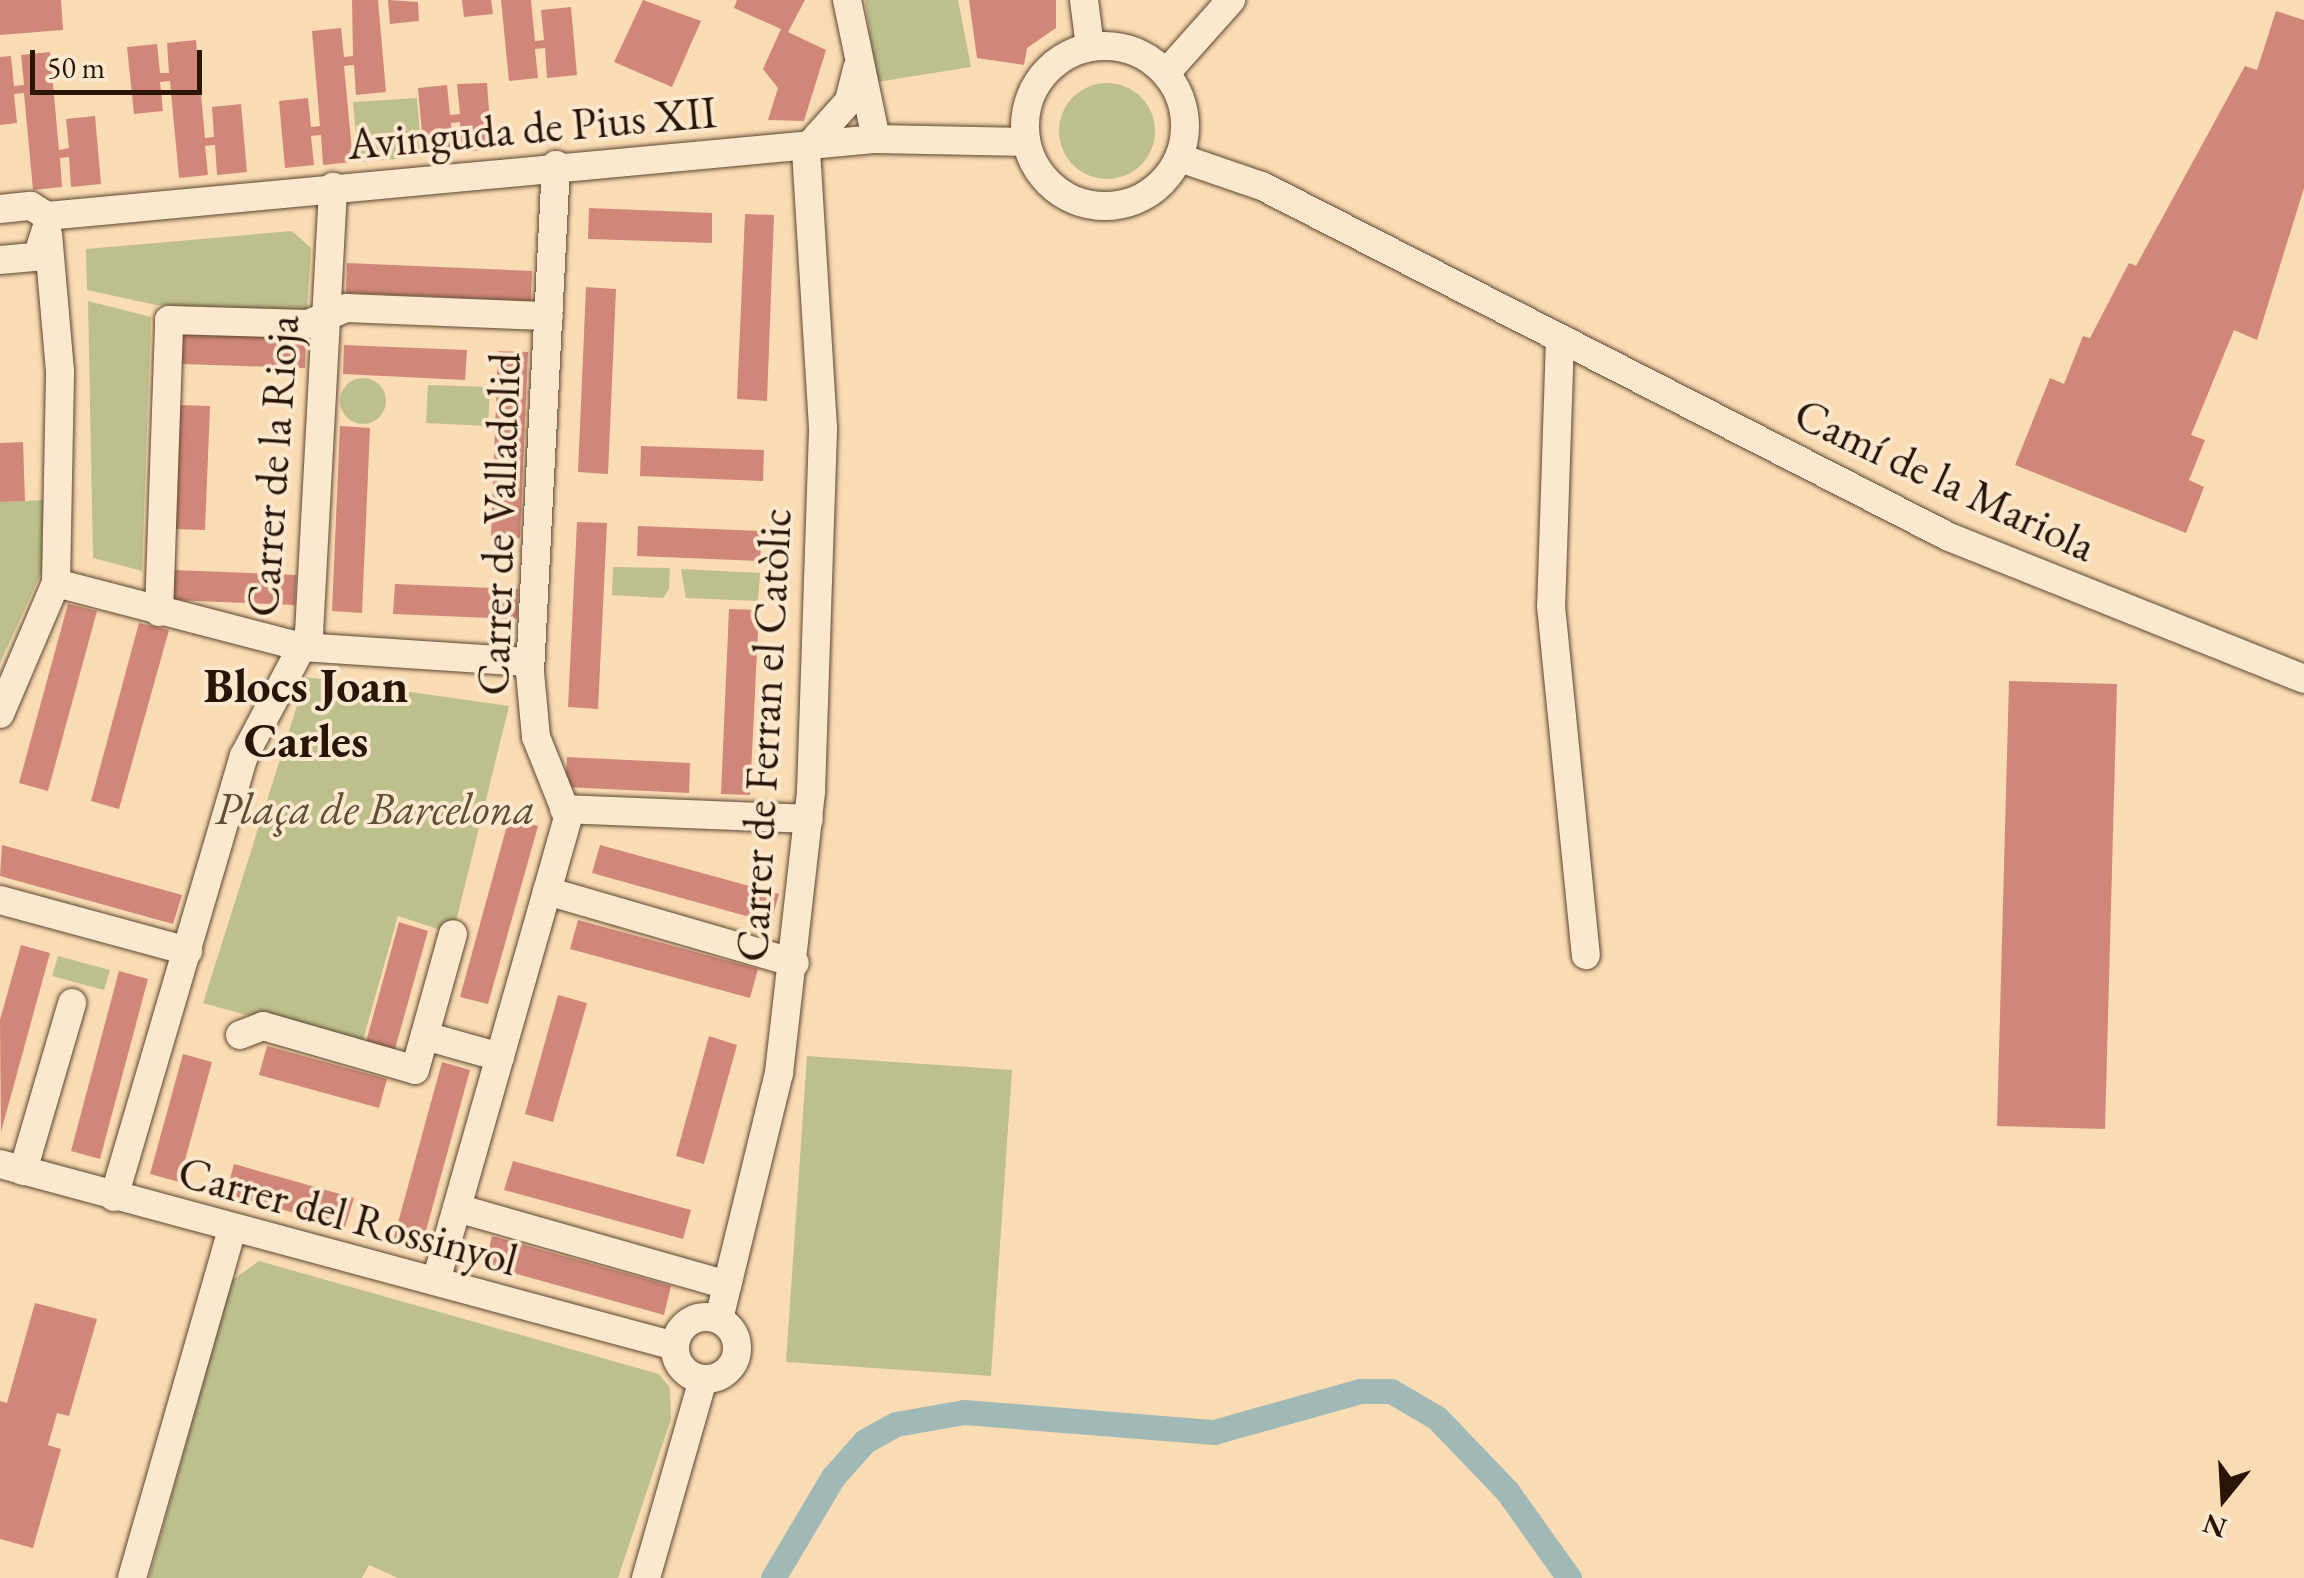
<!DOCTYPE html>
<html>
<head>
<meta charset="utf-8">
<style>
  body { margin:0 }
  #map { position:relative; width:2304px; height:1578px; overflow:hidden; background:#f9dcb3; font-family:"EB Garamond",serif }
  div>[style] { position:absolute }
  .green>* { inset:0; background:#bdc08d }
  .round { border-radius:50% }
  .canal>* { height:25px; margin:-12.5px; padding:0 12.5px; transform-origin:12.5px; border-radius:12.5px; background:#a1b9b6 }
  .building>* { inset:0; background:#d0877a }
  .roads { filter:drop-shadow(0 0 2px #5d4630) drop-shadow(0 0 2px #5d4630) }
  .minor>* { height:28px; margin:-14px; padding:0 14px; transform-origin:14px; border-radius:14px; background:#fbe8ce }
  .minor>.ring { margin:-14px; padding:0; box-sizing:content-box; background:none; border:28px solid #fbe8ce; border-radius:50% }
  span { translate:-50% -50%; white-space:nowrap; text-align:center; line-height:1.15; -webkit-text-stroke:8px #fbe8ce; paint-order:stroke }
  .street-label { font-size:45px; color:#291405 }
  .park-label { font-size:45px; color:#5d5035; font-style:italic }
  .neighbourhood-label { font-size:48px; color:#291405; font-weight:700 }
  .north { position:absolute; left:2174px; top:1448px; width:100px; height:100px; -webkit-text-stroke:8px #fbe8ce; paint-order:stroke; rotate:198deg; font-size:28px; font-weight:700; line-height:40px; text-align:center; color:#291405 }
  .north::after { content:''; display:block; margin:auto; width:35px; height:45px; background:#291405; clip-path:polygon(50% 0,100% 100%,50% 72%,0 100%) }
  .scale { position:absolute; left:30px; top:50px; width:172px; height:45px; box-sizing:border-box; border:5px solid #291405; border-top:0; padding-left:12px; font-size:30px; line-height:35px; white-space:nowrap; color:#291405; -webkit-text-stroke:8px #fbe8ce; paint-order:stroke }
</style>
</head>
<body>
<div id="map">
  <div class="green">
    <i style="clip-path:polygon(865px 0,958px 0,971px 67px,877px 82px)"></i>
    <i class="round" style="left:1059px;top:83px;width:96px;height:96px"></i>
    <i style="clip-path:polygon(417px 98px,422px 157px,358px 162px,353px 102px)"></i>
    <i style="clip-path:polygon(292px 231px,311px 248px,307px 310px,156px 305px,87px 290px,86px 249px)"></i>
    <i style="clip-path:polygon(88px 301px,151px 317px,142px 571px,93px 558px)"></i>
    <i class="round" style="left:340px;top:378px;width:46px;height:46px"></i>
    <i style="clip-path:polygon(428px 385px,490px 387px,488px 426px,426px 423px)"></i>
    <i style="clip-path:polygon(45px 500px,43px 569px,0 663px,0 502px)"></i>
    <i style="clip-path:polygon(613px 567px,670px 568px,669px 589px,663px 598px,612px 595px)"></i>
    <i style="clip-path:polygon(681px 569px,760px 573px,758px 601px,686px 598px)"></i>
    <i style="clip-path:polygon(306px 677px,509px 706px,453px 934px,398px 916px,361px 1047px,203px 1003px)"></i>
    <i style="clip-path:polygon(58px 956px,110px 970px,104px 990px,52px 976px)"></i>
    <i style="clip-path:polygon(807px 1056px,1012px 1070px,991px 1376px,786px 1362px)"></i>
    <i style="clip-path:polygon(259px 1261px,659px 1374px,670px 1388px,671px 1419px,618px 1578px,398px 1578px,369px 1565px,362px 1578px,149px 1578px,231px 1281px)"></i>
  </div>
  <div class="canal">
    <i style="left:773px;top:1578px;width:117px;rotate:-59.3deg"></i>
    <i style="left:833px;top:1477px;width:48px;rotate:-48.4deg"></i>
    <i style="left:865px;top:1441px;width:35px;rotate:-29deg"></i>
    <i style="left:896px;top:1424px;width:69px;rotate:-10deg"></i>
    <i style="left:964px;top:1412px;width:251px;rotate:4.6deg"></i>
    <i style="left:1214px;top:1432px;width:152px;rotate:-15.7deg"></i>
    <i style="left:1360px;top:1391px;width:31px"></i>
    <i style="left:1391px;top:1391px;width:53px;rotate:30.4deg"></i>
    <i style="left:1437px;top:1418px;width:101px;rotate:46.2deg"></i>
    <i style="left:1507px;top:1491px;width:107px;rotate:54.5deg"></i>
  </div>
  <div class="building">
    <i style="clip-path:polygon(0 0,61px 0,63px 30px,0 35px)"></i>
    <i style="clip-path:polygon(352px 0,378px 0,386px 92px,356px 95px,354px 65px,344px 66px,353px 162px,323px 165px,321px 135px,311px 136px,314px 165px,285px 168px,279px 101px,308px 98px,311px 127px,320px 126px,312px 31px,341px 28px,344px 57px,353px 56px)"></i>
    <i style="clip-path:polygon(388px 0,418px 2px,419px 21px,390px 24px)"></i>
    <i style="clip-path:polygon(462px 0,491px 0,493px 14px,464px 17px)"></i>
    <i style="clip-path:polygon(501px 0,531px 0,535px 41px,544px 40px,541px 10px,571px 7px,577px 75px,547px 78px,545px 48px,535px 49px,538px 78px,509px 81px)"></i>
    <i style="clip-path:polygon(643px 0,701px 21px,672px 87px,614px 62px)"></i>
    <i style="clip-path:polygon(737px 0,805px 0,788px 32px,826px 50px,804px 121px,768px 120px,778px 88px,763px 69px,781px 29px,734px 8px)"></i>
    <i style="clip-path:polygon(969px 0,1056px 0,1056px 28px,1027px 48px,1024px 65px,977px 58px)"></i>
    <i style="clip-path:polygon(2276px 11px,2304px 20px,2304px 188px,2257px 340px,2234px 330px,2191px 435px,2205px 440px,2189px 480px,2204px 487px,2186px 533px,2015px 465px,2050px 378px,2064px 384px,2083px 336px,2090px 338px,2129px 263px,2136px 266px,2245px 66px,2257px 70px)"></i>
    <i style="clip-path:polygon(196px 40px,205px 138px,214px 137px,212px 107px,241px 104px,247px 172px,217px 175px,215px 145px,205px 146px,208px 175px,179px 178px,170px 81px,160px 82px,163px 111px,134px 114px,127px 47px,157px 44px,160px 73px,169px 73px,167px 43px)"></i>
    <i style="clip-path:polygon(50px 52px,59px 150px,69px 148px,66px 119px,95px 116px,101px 184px,71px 187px,69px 157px,60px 158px,62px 187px,33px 190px,24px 93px,14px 94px,17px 123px,0 125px,0 57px,11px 56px,14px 86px,24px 85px,21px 55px)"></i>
    <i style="clip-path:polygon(487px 83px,492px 149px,462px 152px,460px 122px,451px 123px,453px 152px,424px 155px,418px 88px,447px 85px,450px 115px,460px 114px,457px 84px)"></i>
    <i style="clip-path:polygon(589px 208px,712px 213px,712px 243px,588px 239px)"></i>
    <i style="clip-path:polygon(745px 214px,774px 215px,767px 401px,737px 399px)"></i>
    <i style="clip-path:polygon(347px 263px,532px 271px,531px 301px,346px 293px)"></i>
    <i style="clip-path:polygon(586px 287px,616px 289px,608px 474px,578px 472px)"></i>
    <i style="clip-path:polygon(183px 333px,306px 338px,305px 368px,182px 364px)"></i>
    <i style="clip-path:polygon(344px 345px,467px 350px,465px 380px,343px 374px)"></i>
    <i style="clip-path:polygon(498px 351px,528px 352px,520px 538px,491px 536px)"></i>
    <i style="clip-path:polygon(179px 405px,210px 406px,205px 530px,175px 529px)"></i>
    <i style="clip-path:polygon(340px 426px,370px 428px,362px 613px,332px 611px)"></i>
    <i style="clip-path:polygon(23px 442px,25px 501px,0 502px,0 443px)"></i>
    <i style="clip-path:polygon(641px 446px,764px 450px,763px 481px,640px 476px)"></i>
    <i style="clip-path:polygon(577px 522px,607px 523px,598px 709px,568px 707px)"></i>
    <i style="clip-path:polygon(638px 526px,762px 531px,760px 561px,637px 556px)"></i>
    <i style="clip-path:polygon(173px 570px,296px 575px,295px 605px,172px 600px)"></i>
    <i style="clip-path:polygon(395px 584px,518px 589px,517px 619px,393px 614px)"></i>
    <i style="clip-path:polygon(68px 604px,97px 611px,48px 791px,19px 783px)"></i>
    <i style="clip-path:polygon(729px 609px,759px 610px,750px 795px,721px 794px)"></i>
    <i style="clip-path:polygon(139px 623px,169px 630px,119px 809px,91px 801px)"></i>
    <i style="clip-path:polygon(2009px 681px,2117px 684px,2105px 1129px,1997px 1126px)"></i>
    <i style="clip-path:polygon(567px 757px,690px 763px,689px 793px,565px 787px)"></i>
    <i style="clip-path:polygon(509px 818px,538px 826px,488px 1004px,460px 997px)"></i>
    <i style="clip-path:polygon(2px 845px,182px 895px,173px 924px,0 876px)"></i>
    <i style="clip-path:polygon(600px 845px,779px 894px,771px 923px,592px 873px)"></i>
    <i style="clip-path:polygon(578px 920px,758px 969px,750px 998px,570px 949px)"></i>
    <i style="clip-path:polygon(399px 922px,428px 931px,395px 1049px,366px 1042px)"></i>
    <i style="clip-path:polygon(21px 945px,50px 953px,1px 1132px,0 1020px)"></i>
    <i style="clip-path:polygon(119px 971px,148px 979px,100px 1159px,71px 1151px)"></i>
    <i style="clip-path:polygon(558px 995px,587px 1003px,553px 1122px,525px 1114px)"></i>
    <i style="clip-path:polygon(709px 1036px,737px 1045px,704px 1164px,676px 1156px)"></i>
    <i style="clip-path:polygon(267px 1046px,387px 1079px,379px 1108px,259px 1075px)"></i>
    <i style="clip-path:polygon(183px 1054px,212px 1062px,179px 1182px,150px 1174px)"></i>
    <i style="clip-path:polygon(442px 1062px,470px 1070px,421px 1249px,393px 1241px)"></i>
    <i style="clip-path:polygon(513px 1161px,691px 1210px,683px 1239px,504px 1190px)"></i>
    <i style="clip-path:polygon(234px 1164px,354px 1198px,345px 1227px,226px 1194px)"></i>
    <i style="clip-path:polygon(492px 1236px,671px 1286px,664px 1315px,485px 1265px)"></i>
    <i style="clip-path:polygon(35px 1303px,97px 1319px,69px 1416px,57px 1413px,48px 1445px,61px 1449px,33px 1548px,0 1539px,0 1401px,7px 1403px)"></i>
  </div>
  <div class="roads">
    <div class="minor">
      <i style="left:847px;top:0;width:142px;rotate:78.2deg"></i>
      <i style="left:1084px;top:0;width:47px;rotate:82.7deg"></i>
      <i class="ring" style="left:1025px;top:46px;width:132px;height:132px"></i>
      <i style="left:1166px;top:73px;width:98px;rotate:-48.3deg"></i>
      <i style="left:806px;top:149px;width:64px;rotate:-48.1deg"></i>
      <i style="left:849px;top:101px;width:34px;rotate:-76deg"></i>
      <i style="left:1180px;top:158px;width:87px;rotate:18.9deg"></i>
      <i style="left:1262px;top:186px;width:771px;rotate:27.06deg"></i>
      <i style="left:1949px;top:537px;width:382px;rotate:21.8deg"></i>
      <i style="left:0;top:209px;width:31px;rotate:-6deg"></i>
      <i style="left:31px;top:206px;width:19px;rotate:32deg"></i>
      <i style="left:47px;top:216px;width:833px;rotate:-5.31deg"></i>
      <i style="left:876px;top:139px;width:150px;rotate:1.1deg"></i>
      <i style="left:0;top:260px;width:37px;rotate:-5deg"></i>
      <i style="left:37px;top:257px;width:32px;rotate:-72deg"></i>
      <i style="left:1560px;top:339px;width:267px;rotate:91.9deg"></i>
      <i style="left:1551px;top:606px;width:351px;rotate:84.3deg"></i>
      <i style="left:56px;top:583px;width:253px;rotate:14.6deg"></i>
      <i style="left:301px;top:647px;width:228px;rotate:3.8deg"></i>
      <i style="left:159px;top:612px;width:292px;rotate:-88deg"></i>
      <i style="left:169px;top:320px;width:139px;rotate:1.6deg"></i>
      <i style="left:308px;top:324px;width:41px;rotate:-22.8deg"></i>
      <i style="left:346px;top:308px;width:203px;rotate:2.3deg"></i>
      <i style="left:0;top:714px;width:142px;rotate:-66.9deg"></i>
      <i style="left:56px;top:583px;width:212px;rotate:-88.9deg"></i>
      <i style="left:60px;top:371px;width:137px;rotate:-95deg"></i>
      <i style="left:564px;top:809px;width:245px;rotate:2.3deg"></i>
      <i style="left:547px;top:891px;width:258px;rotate:16.2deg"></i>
      <i style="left:0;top:900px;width:195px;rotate:15.2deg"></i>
      <i style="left:240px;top:1035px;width:25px;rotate:-21deg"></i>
      <i style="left:263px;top:1026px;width:158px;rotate:16.1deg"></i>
      <i style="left:415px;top:1070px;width:141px;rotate:-74.4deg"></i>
      <i style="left:425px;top:1036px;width:78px;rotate:15.6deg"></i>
      <i style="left:0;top:1164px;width:699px;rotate:15.09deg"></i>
      <i style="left:23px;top:1171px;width:175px;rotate:-73.7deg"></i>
      <i style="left:114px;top:1197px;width:460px;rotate:-73.6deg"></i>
      <i style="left:244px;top:756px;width:139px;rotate:-62.1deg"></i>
      <i style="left:309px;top:633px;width:447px;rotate:-86.9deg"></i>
      <i style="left:457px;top:1208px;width:281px;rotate:15.9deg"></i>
      <i style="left:436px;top:1281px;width:482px;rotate:-74.1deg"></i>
      <i style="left:568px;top:817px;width:86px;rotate:-111.8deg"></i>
      <i style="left:536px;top:737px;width:65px;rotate:-95.3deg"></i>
      <i style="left:530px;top:672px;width:508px;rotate:-87.06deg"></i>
      <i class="ring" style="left:675px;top:1317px;width:34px;height:34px"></i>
      <i style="left:719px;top:1319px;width:253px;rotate:-76.3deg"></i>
      <i style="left:779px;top:1073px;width:283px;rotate:-83.5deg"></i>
      <i style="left:811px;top:792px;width:364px;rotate:-88.1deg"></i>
      <i style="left:823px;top:428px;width:280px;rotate:-93.5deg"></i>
      <i style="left:132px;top:1578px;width:360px;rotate:-74deg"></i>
      <i style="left:646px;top:1578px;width:207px;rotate:-74deg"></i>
    </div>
  </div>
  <div class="street-label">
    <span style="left:532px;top:128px;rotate:-5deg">Avinguda de Pius XII</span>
    <span style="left:273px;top:466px;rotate:-86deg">Carrer de la Rioja</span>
    <span style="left:1945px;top:480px;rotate:25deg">Camí de la Mariola</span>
    <span style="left:499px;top:524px;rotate:-88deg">Carrer de Valladolid</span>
    <span style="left:764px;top:735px;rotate:-87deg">Carrer de Ferran el Catòlic</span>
    <span style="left:348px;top:1216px;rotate:15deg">Carrer del Rossinyol</span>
  </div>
  <div class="park-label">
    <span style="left:375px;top:809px">Plaça de Barcelona</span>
  </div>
  <div class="neighbourhood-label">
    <span style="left:306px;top:713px">Blocs Joan<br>Carles</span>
  </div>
  <div class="north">N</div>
  <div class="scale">50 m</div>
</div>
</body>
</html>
